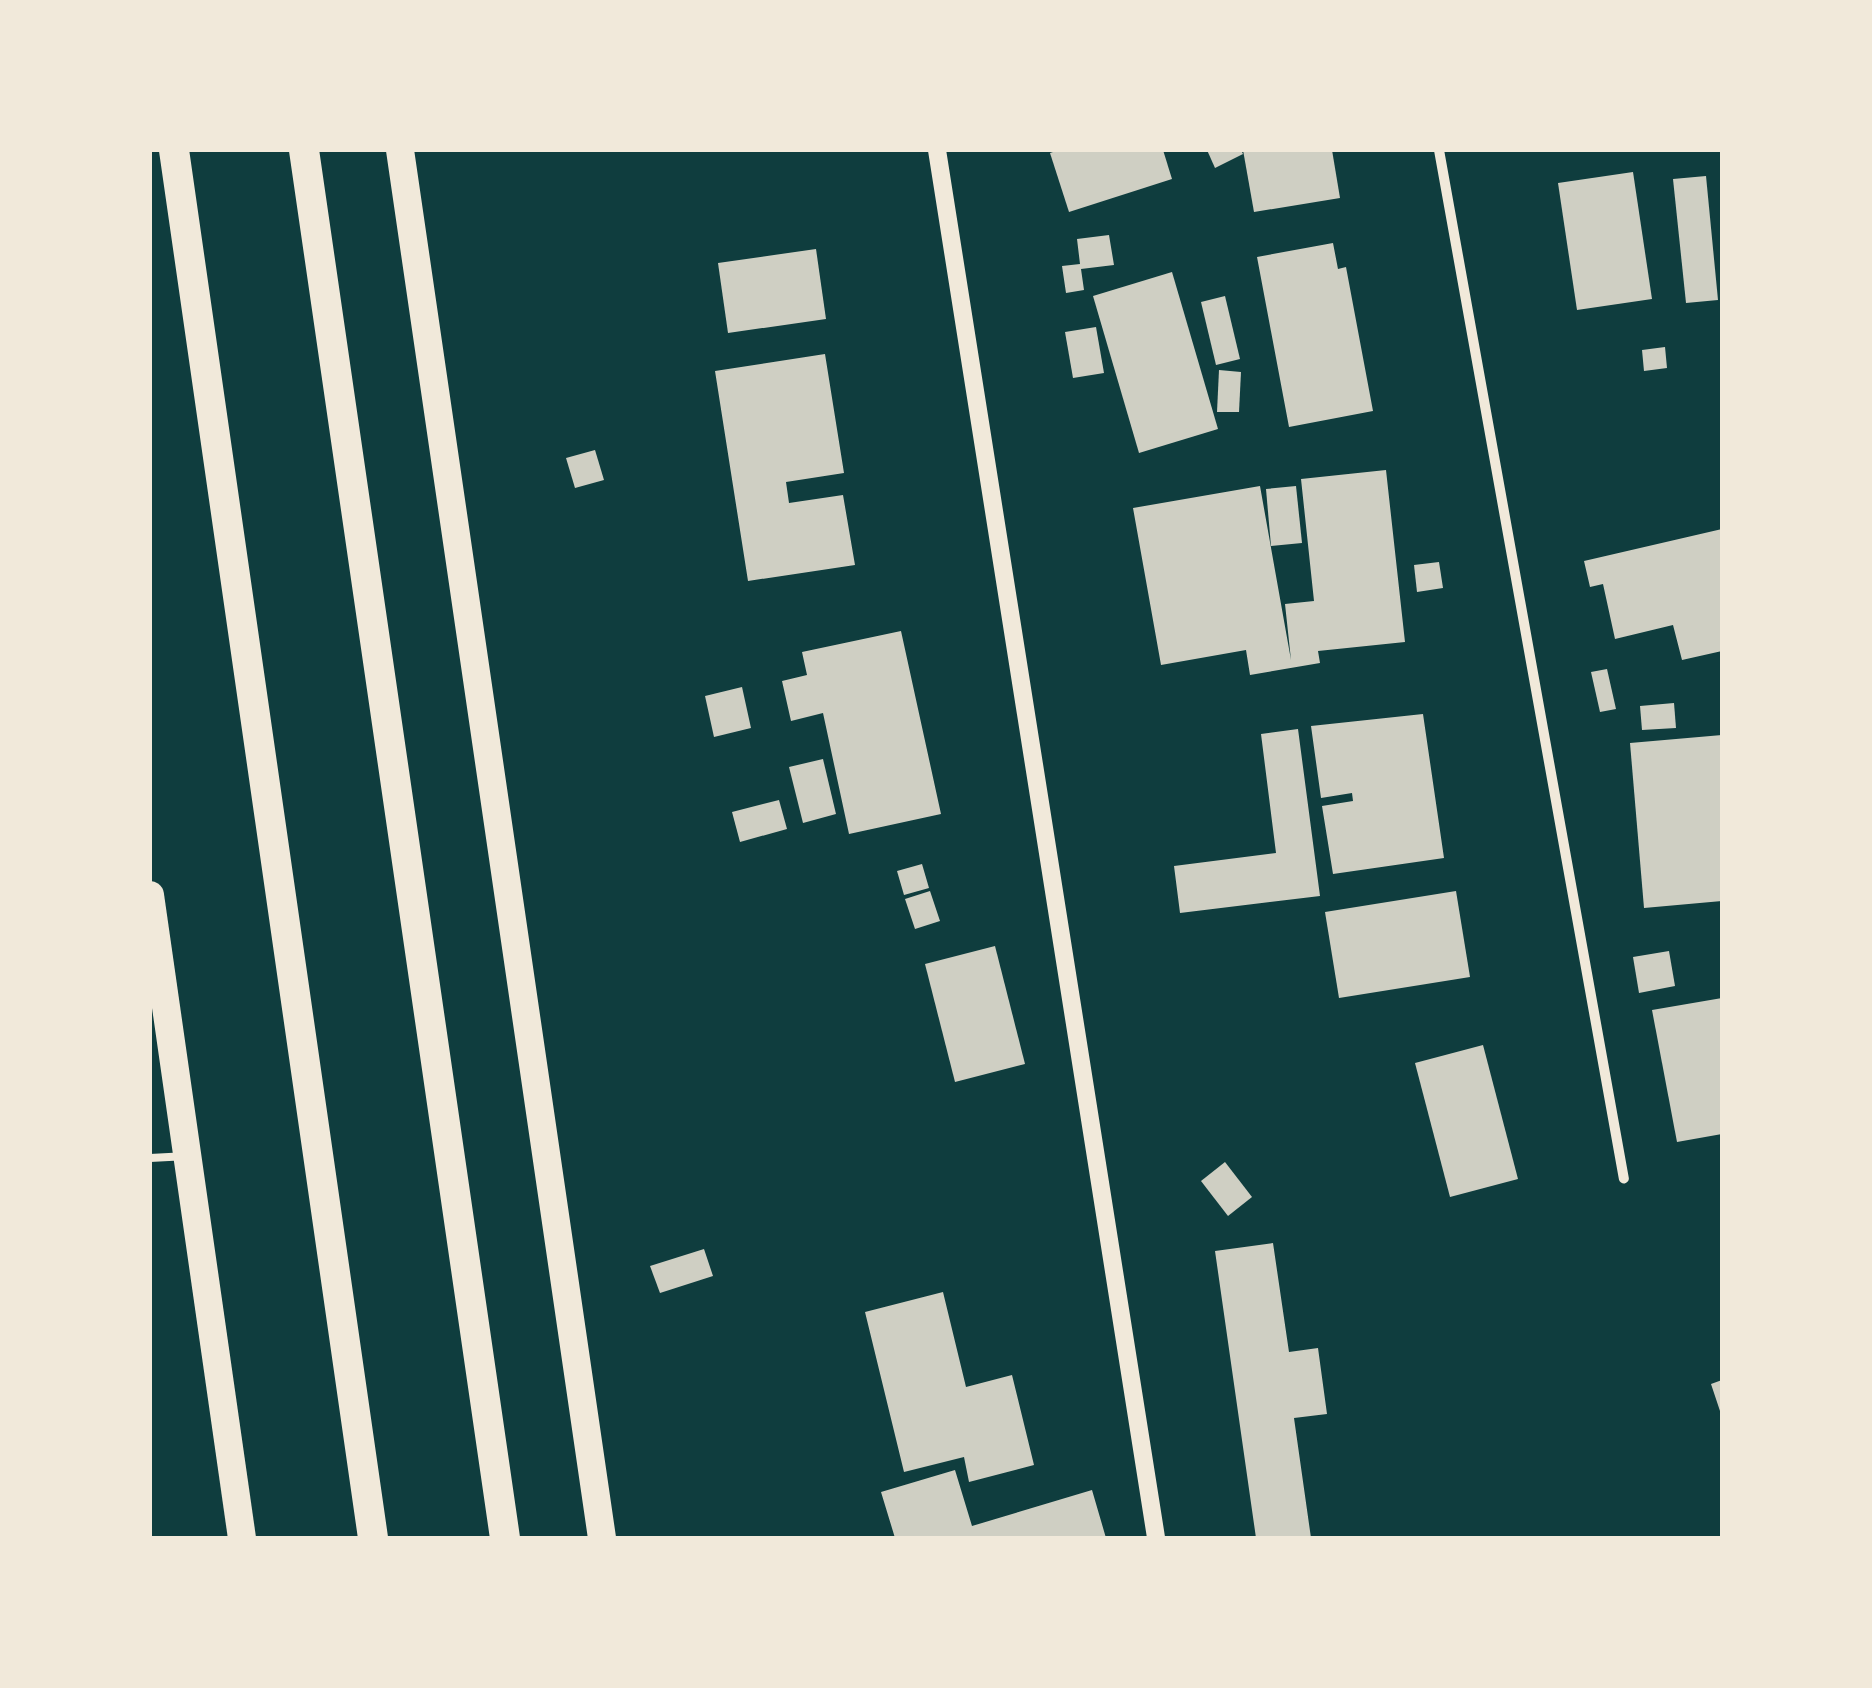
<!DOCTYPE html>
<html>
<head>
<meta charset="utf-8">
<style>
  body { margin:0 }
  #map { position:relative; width:1872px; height:1688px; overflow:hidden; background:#0f3d3e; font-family:"Titillium Web",sans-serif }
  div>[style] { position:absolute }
  .building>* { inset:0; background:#cfcfc3 }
  .service>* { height:8px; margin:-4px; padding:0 4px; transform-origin:4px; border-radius:4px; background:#f1e9da }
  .minor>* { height:10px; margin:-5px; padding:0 5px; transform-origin:5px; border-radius:5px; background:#f1e9da }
  .tertiary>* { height:18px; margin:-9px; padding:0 9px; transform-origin:9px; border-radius:9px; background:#f1e9da }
  .trunk>* { height:28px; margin:-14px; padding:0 14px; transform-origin:14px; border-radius:14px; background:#f1e9da }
  .motorway>* { height:30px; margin:-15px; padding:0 15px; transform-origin:15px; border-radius:15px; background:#f1e9da }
  span { translate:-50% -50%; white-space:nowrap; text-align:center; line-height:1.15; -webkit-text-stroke:8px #f1e9da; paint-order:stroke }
  .frame { position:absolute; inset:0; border:152px solid #f1e9da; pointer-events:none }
</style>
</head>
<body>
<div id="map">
  <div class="building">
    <i style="clip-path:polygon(1059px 150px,1163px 150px,1172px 179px,1069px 212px,1050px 153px)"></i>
    <i style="clip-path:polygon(1207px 150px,1241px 150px,1243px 154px,1215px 168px)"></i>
    <i style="clip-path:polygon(1243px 150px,1332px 150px,1340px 198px,1254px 212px)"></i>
    <i style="clip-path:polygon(1633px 172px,1652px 299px,1577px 310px,1558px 183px)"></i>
    <i style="clip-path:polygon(1706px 176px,1718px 300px,1686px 303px,1673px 179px)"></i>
    <i style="clip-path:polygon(1109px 235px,1114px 265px,1081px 269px,1084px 290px,1066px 293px,1062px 266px,1080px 264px,1077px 239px)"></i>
    <i style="clip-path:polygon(1333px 243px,1338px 269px,1346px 267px,1373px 411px,1289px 427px,1257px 257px)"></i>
    <i style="clip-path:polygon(816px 249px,826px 319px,728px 333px,718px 263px)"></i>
    <i style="clip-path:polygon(1172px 272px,1218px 429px,1139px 453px,1093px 296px)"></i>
    <i style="clip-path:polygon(1225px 296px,1240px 359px,1216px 365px,1201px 302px)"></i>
    <i style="clip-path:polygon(1096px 327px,1104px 373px,1073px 378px,1065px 332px)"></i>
    <i style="clip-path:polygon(1665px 347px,1667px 368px,1644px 371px,1642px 350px)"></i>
    <i style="clip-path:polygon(825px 354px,844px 473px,786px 482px,789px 503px,843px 495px,855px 565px,748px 581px,715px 371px)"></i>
    <i style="clip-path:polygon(1219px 370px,1241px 372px,1239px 412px,1217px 412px)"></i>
    <i style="clip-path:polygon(595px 450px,604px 480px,575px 488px,566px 458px)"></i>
    <i style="clip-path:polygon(1386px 470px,1405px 642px,1318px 651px,1320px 663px,1250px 675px,1246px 650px,1161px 665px,1133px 508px,1260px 486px,1291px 660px,1285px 604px,1314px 601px,1301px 479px)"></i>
    <i style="clip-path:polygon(1296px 486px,1302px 543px,1271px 546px,1266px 489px)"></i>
    <i style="clip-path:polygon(1722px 529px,1722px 651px,1682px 660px,1673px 625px,1615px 639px,1603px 584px,1590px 587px,1584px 561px)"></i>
    <i style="clip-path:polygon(1439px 562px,1443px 588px,1417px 592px,1414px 565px)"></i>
    <i style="clip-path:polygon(901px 631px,941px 814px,849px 834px,823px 713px,791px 721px,782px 681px,807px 675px,802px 652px)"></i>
    <i style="clip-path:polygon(1607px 669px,1616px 709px,1600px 712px,1591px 672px)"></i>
    <i style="clip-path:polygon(742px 687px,751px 728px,714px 737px,705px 696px)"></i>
    <i style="clip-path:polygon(1674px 703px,1676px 728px,1642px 730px,1640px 706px)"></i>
    <i style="clip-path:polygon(1423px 714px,1444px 858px,1333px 874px,1322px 806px,1353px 801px,1352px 793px,1321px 798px,1311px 726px)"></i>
    <i style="clip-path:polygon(1298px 729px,1320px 896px,1180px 913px,1174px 866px,1276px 853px,1261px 734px)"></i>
    <i style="clip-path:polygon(1722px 735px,1722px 901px,1644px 908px,1630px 743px)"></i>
    <i style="clip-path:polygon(823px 759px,836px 814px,803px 823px,789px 767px)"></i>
    <i style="clip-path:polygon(779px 800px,787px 829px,740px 842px,732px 812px)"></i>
    <i style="clip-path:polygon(922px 864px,929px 888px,904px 895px,897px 871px)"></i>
    <i style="clip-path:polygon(930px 891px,940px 921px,915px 929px,905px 899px)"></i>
    <i style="clip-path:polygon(1456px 891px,1470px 977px,1339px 998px,1325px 912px)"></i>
    <i style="clip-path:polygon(995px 946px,1025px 1064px,955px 1082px,925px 964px)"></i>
    <i style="clip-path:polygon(1669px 951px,1675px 986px,1639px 993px,1633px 957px)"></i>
    <i style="clip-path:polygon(1722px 998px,1722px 1134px,1677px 1142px,1652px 1010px)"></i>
    <i style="clip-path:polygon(1483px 1045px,1518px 1179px,1450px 1197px,1415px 1063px)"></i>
    <i style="clip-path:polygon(1225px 1162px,1252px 1197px,1228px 1216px,1201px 1181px)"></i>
    <i style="clip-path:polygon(1273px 1243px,1289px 1352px,1318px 1348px,1327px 1414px,1294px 1418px,1311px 1538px,1256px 1538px,1215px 1251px)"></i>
    <i style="clip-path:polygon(704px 1249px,713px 1276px,660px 1293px,650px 1266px)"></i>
    <i style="clip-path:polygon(943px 1292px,966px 1387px,1012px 1375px,1034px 1465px,969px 1482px,964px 1457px,904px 1472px,865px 1312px)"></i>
    <i style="clip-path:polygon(1722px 1380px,1722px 1414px,1721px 1414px,1711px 1384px)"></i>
    <i style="clip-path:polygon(955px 1470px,972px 1526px,1092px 1490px,1106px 1538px,895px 1538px,881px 1492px)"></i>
  </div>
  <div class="service">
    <i style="left:150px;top:1158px;width:33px;rotate:-3deg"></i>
  </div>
  <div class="minor">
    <i style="left:1439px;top:150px;width:1045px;rotate:79.81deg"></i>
  </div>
  <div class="tertiary">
    <i style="left:937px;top:150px;width:1405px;rotate:81.03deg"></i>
  </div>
  <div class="trunk">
    <i style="left:400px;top:150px;width:1403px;rotate:81.72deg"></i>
    <i style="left:150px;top:895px;width:650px;rotate:81.86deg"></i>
  </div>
  <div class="motorway">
    <i style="left:174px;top:150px;width:1402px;rotate:81.84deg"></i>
    <i style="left:304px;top:150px;width:1402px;rotate:81.76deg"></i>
  </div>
  <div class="frame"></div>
</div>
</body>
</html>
